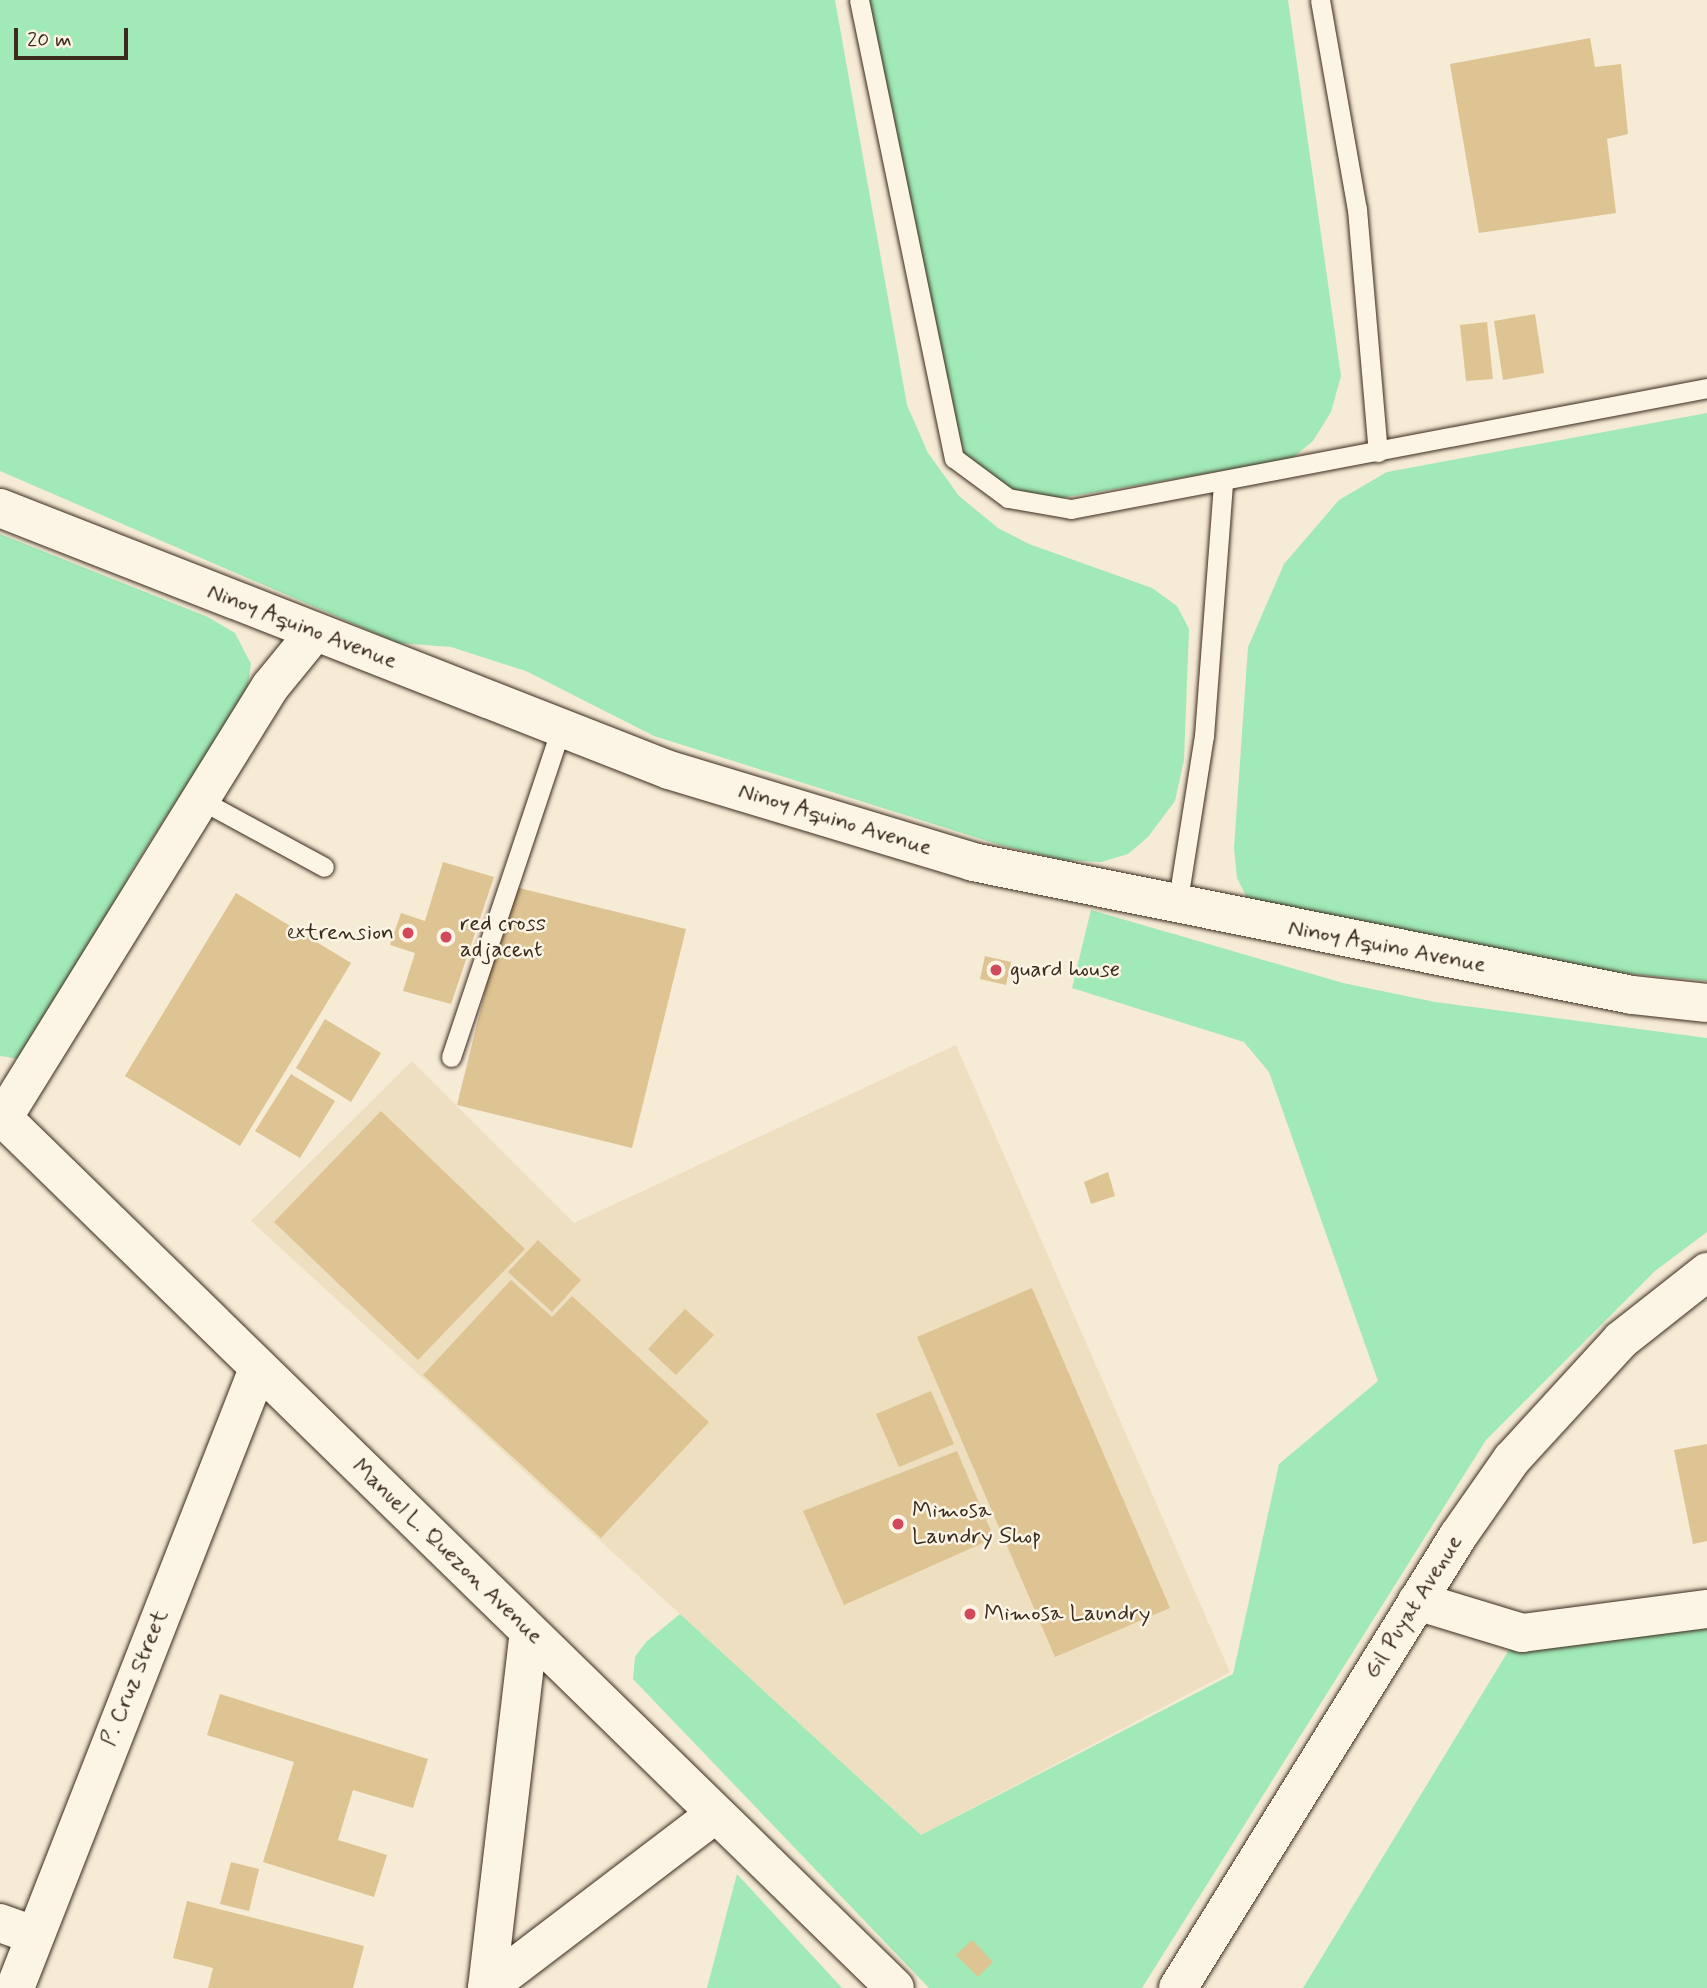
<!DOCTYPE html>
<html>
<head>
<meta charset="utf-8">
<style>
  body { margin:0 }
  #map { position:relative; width:1707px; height:1988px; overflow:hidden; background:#f6ebd5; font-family:Mynerve,sans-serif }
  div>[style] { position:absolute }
  .built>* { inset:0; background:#efdfc1 }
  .green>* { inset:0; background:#a1e9b6 }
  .building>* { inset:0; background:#dec393 }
  .roads { filter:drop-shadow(0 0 2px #3b2a1e) drop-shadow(0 0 2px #3b2a1e) }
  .lane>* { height:19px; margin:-9.5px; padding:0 9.5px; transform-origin:9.5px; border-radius:9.5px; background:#fcf5e5 }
  .street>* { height:38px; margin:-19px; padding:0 19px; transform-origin:19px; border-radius:19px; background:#fcf5e5 }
  .secondary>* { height:38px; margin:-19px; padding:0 19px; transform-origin:19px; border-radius:19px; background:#fcf5e5 }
  .dots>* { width:19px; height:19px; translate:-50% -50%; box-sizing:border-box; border:4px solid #fcf5e5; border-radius:50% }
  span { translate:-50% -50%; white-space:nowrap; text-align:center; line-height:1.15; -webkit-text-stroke:5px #fcf5e5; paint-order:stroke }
  .street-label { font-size:23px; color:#3b2a1e }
  .poi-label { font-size:23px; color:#3b2a1e }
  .left { translate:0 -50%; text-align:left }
  .right { translate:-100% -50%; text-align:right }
  .scale { position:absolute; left:14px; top:28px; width:114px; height:32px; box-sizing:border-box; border:4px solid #3b2a1e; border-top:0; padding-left:9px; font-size:21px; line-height:24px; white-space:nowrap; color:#3b2a1e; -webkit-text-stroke:5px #fcf5e5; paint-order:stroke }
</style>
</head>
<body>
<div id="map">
  <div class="built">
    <i style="clip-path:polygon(956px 1045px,1230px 1672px,921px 1835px,251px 1221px,412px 1061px,574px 1223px)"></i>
  </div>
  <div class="green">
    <i style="clip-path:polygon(0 0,835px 0,907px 405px,928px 453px,959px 496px,998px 528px,1029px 544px,1152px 588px,1177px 606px,1189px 629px,1184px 760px,1175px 801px,1148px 837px,1128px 854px,1101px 862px,1063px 860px,1000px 845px,654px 736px,526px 671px,451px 647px,398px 643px,0 471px)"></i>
    <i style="clip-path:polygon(869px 0,1288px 0,1341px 376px,1331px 412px,1313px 441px,1291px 459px,1056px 499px,1019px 494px,990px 479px,967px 458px,946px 408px,869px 17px)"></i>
    <i style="clip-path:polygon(1707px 413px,1707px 981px,1478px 960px,1247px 898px,1237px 878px,1234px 848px,1248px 647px,1284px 564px,1339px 500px,1387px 472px)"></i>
    <i style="clip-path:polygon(0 534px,208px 617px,235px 633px,251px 664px,247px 691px,132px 870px,73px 989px,27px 1060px,0 1056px)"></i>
    <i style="clip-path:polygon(1091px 910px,1343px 983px,1435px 1002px,1707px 1038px,1707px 1232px,1655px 1271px,1486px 1440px,1142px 1988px,929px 1988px,633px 1679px,635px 1657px,646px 1642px,680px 1614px,921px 1835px,1233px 1674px,1279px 1464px,1378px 1381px,1269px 1072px,1244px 1042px,1072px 988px)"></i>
    <i style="clip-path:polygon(1707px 1594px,1707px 1988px,1303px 1988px,1529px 1617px)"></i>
    <i style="clip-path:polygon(737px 1874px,842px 1988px,707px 1988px)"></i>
  </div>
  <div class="building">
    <i style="clip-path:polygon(1590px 38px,1595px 67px,1621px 64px,1628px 134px,1607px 139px,1616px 213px,1479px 233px,1450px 64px)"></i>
    <i style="clip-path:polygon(1535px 314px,1544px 373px,1503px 380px,1494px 321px)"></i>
    <i style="clip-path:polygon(1487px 322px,1493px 379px,1466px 381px,1460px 325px)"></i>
    <i style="clip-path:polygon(443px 862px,494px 877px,451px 1004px,403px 991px,415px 953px,390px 945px,401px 913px,425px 921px)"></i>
    <i style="clip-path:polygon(511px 886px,686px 929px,632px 1148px,457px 1105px)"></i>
    <i style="clip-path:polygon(236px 893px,351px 963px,240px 1146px,125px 1076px)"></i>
    <i style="clip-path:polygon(985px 956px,1011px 962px,1006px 985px,980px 979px)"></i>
    <i style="clip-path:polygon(325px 1019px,381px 1053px,351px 1102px,296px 1068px)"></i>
    <i style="clip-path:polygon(291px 1074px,335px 1101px,300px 1158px,255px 1131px)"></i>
    <i style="clip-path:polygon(381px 1111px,525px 1249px,418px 1360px,274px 1222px)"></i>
    <i style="clip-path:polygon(1108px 1172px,1115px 1196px,1091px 1204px,1084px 1182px)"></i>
    <i style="clip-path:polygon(538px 1240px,581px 1280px,552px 1312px,508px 1272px)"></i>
    <i style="clip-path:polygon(511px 1280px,552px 1317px,572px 1296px,709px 1422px,601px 1538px,423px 1375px)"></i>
    <i style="clip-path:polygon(1032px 1288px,1170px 1608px,1055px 1657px,917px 1337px)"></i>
    <i style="clip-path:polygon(685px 1309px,714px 1335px,676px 1375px,648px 1349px)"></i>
    <i style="clip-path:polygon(931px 1391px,954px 1444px,899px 1467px,876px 1414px)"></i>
    <i style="clip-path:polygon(1707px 1444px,1707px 1541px,1693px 1544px,1674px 1450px)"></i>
    <i style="clip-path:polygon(957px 1451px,994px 1538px,844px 1605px,803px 1511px)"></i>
    <i style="clip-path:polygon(220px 1694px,428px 1759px,413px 1808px,353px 1790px,338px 1840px,387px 1855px,374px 1897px,263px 1862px,294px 1762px,207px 1735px)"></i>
    <i style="clip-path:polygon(231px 1862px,259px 1869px,249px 1911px,220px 1904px)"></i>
    <i style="clip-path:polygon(187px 1901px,364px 1946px,353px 1988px,208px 1988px,213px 1968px,173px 1958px)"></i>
    <i style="clip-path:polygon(972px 1940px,993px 1962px,978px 1977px,956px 1955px)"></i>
  </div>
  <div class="roads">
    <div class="lane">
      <i style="left:859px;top:0;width:468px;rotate:78.3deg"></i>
      <i style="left:954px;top:458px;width:67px;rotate:36.5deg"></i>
      <i style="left:1008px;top:498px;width:64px;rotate:9.9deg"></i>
      <i style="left:1071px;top:509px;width:647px;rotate:-10.77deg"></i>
      <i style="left:1320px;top:0;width:212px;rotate:80deg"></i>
      <i style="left:1357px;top:209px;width:244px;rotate:85.1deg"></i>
      <i style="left:199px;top:799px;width:142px;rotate:28.5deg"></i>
      <i style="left:1177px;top:906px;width:172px;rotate:-81deg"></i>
      <i style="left:1204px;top:736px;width:255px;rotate:-85.7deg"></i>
      <i style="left:451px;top:1057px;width:347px;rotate:-71.5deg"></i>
    </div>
    <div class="street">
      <i style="left:3px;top:1118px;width:507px;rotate:-58.22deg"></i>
      <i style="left:270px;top:687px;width:71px;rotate:-50.7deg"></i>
      <i style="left:1417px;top:1601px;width:110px;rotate:16.9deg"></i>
      <i style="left:1522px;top:1633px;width:187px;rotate:-7.4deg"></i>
      <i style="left:0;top:1923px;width:35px;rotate:20deg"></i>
      <i style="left:15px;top:1988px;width:665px;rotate:-68.57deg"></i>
      <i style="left:487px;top:1988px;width:358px;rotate:-83.3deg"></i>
      <i style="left:487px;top:1988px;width:285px;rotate:-37.3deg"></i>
    </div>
    <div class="secondary">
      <i style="left:0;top:508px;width:718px;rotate:21.39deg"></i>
      <i style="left:669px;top:770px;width:318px;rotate:16.8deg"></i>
      <i style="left:973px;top:862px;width:672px;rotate:11.41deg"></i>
      <i style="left:1632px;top:995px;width:75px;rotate:6.1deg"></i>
      <i style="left:0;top:1115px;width:1250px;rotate:44.29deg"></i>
      <i style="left:1178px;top:1988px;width:532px;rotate:-58.22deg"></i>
      <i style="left:1458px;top:1536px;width:94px;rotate:-55deg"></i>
      <i style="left:1512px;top:1459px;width:161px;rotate:-47.5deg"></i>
      <i style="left:1621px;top:1340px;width:110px;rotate:-38.3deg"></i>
    </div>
  </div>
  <div class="dots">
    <i style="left:408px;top:933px;background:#d1495b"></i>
    <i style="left:446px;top:937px;background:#d1495b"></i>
    <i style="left:996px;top:970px;background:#d1495b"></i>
    <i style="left:898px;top:1524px;background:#d1495b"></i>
    <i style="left:970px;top:1614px;background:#d1495b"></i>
  </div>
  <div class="street-label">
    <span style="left:302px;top:627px;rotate:21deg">Ninoy Aquino Avenue</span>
    <span style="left:835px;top:820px;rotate:17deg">Ninoy Aquino Avenue</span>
    <span style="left:1387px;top:947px;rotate:11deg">Ninoy Aquino Avenue</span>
    <span style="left:447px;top:1552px;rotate:44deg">Manuel L. Quezon Avenue</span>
    <span style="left:1414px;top:1607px;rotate:-58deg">Gil Puyat Avenue</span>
    <span style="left:135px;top:1678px;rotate:-68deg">P. Cruz Street</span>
  </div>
  <div class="poi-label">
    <span class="left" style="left:460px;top:937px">red cross<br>adjacent</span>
    <span class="right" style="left:394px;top:933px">extrension</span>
    <span class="left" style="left:1010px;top:970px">guard house</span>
    <span class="left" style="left:912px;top:1524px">Mimosa<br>Laundry Shop</span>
    <span class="left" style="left:984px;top:1614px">Mimosa Laundry</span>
  </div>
  <div class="scale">20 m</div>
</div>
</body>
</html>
